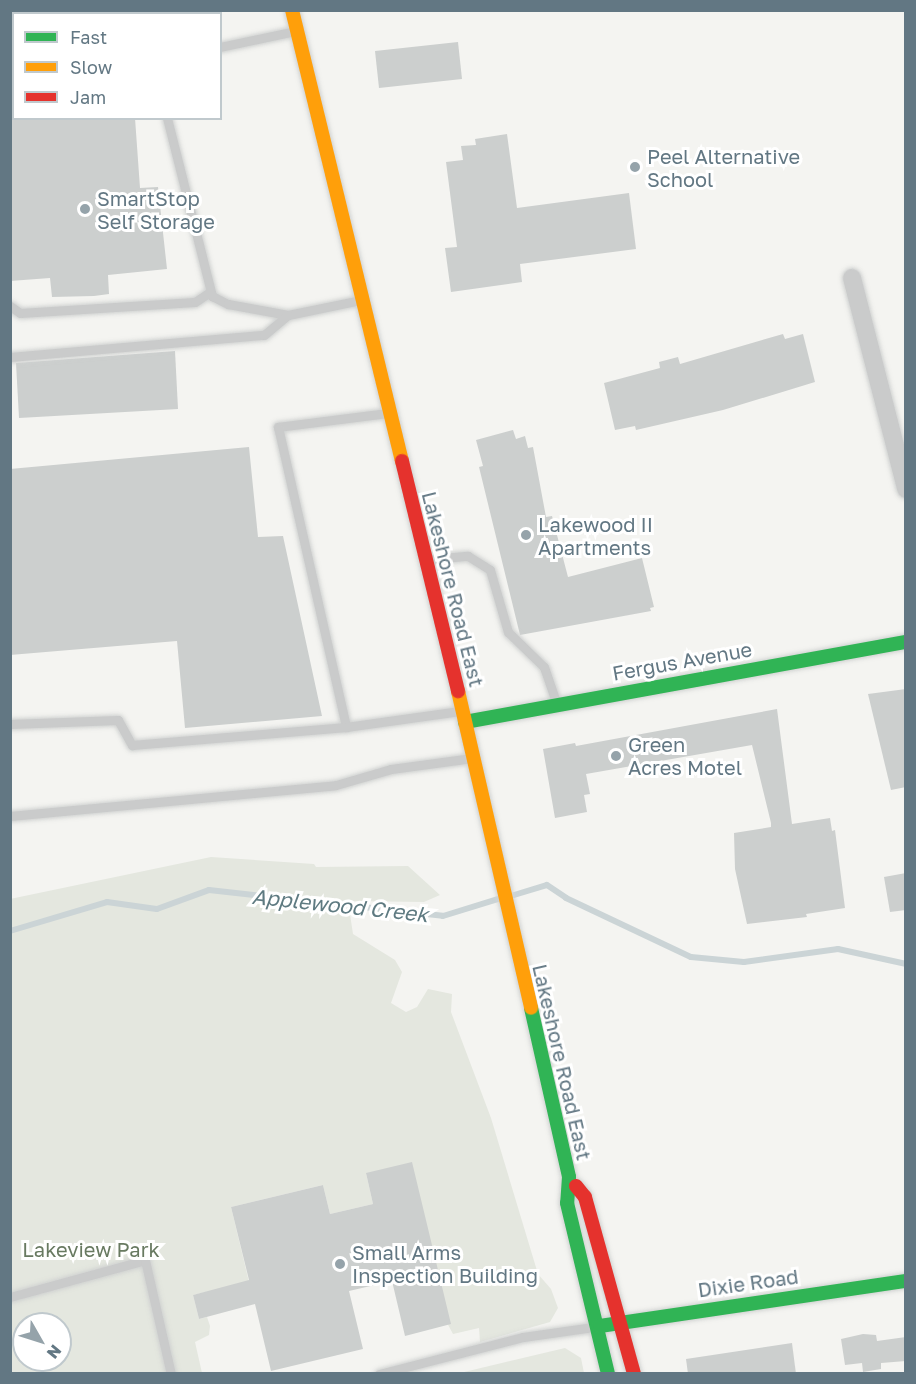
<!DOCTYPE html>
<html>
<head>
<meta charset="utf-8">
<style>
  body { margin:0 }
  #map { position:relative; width:916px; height:1384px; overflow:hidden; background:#f4f4f1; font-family:"Golos Text",sans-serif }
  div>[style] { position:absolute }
  .green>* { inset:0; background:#e4e7df }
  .stream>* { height:6px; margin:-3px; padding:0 3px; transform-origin:3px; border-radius:3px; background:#cbd4d6 }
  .building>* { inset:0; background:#cccfce }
  .roads { filter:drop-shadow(0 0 2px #d0d2d1) drop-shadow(0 0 2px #d0d2d1) }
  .lane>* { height:9px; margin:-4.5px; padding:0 4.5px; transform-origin:4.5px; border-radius:4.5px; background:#cacbcb }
  .street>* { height:18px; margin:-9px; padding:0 9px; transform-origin:9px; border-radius:9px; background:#cacbcb }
  .fast>* { height:14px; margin:-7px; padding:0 7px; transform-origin:7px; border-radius:7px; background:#30b455 }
  .slow>* { height:14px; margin:-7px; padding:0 7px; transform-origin:7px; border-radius:7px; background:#ff9f0a }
  .jam>* { height:14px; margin:-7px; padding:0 7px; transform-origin:7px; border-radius:7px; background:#e5322d }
  .dots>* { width:16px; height:16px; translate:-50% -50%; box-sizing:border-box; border:3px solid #fff; border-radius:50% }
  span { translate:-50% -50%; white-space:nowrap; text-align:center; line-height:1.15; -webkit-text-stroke:6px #fff; paint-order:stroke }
  .poi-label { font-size:20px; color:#627783 }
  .left { translate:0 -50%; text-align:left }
  .street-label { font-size:20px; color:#627783 }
  .park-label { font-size:20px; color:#687a61 }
  .water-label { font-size:21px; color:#5e7a81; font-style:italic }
  .frame { position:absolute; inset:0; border:12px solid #627783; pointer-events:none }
  .legend { position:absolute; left:12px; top:12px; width:210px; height:108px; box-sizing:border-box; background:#fff; border:2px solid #c0c9cd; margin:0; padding:8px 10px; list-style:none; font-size:18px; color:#627783 }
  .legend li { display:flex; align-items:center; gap:12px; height:30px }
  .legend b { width:30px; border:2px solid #c0c9cd }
  .north { position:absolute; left:12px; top:1312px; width:60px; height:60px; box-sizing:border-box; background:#fff; border:2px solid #c0c9cd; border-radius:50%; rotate:129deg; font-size:16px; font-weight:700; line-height:24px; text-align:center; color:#627783 }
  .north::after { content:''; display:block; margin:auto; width:21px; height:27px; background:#95a3aa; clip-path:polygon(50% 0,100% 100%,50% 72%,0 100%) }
</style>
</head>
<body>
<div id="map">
  <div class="green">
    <i style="clip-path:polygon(evenodd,211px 857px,314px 864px,316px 867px,408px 866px,440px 895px,424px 902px,348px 901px,353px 934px,395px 960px,402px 972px,391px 1003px,406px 1012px,417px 1007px,428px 989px,452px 994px,451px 1012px,491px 1118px,538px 1274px,551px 1289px,558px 1308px,550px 1322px,480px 1342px,479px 1328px,453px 1334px,366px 1173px,373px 1204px,330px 1214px,323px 1185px,231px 1207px,249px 1282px,193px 1295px,199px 1319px,207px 1317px,210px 1326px,209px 1335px,195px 1342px,202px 1373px,11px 1373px,10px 899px,211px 857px,24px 1324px,60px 1324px,60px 1360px,24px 1360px,24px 1324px)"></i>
    <i style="clip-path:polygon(565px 1348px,581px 1358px,584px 1373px,460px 1373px)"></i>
  </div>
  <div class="stream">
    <i style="left:514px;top:895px;width:34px;rotate:-17deg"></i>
    <i style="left:547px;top:885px;width:23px;rotate:34deg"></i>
    <i style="left:566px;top:898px;width:138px;rotate:25.3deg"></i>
    <i style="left:691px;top:957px;width:53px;rotate:5.4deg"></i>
    <i style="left:744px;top:962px;width:95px;rotate:-7.9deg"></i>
    <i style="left:838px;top:949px;width:70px;rotate:12.4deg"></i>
    <i style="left:10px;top:931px;width:101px;rotate:-16.6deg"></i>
    <i style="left:107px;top:902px;width:50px;rotate:8deg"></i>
    <i style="left:157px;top:909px;width:55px;rotate:-20.1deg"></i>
    <i style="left:209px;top:890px;width:235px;rotate:6.3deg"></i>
    <i style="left:443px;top:916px;width:58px;rotate:-17.2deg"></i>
  </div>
  <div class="building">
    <i style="clip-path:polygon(458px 42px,462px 79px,379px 88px,375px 51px)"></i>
    <i style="clip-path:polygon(10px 118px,135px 118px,140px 188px,158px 187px,167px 269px,108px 275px,109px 294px,94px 296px,52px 297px,50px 278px,10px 281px)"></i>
    <i style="clip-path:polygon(507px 134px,517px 208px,629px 193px,636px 249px,520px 264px,522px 282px,451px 292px,445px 248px,457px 247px,446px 162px,463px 160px,461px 146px,476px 145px,475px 139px)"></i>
    <i style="clip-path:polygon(783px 334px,785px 339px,803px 334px,815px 382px,723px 410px,636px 430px,635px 426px,615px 430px,604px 383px,660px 368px,659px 362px,678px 357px,680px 364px)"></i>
    <i style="clip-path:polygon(175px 351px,178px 409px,19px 418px,16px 363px)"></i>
    <i style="clip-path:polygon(513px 430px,516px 439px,525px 436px,528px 448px,533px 447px,546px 517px,552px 516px,568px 577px,642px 558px,654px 607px,650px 608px,651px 611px,520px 635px,479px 467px,483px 466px,476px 440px)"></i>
    <i style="clip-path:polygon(249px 447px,258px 537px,283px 536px,322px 716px,185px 728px,177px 641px,10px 655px,10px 469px)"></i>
    <i style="clip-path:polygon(906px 689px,906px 787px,891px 790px,868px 694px)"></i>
    <i style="clip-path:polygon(777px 709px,792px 824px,830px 818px,832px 831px,835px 830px,845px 908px,806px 914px,807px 917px,747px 924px,735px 869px,734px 833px,771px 827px,771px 823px,752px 745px,586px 774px,590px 794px,584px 795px,587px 812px,555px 818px,543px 749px,575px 743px,576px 746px)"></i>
    <i style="clip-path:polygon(906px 873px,906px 910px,890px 912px,884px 877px)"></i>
    <i style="clip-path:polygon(412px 1162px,451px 1324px,405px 1336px,392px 1281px,349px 1291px,363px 1349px,271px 1371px,255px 1304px,199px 1319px,193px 1295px,249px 1280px,231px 1207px,323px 1185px,330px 1214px,373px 1204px,366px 1173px)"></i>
    <i style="clip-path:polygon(863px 1334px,876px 1335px,877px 1341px,906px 1337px,906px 1361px,881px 1363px,881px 1369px,863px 1372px,862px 1363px,845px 1365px,841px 1339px)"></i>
    <i style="clip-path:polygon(792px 1343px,796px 1374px,688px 1374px,686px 1359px)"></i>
  </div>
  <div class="roads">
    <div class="lane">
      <i style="left:220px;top:47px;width:77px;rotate:-12deg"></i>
      <i style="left:10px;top:70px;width:4px"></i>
      <i style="left:167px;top:118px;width:184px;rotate:75.8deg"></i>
      <i style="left:212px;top:296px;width:18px;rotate:27deg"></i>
      <i style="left:228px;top:304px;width:61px;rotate:10.4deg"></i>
      <i style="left:288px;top:315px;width:75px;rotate:-11.6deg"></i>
      <i style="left:10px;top:306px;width:12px;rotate:35deg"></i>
      <i style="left:20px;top:313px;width:175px;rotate:-3.6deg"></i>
      <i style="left:195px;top:302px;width:18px;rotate:-34deg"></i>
      <i style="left:10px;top:357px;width:255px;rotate:-5deg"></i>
      <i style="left:264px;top:335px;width:31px;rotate:-40deg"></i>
      <i style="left:387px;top:413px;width:110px;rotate:172.7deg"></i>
      <i style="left:278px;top:427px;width:308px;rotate:77.2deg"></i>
      <i style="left:346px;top:727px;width:115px;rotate:-8deg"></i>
      <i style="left:431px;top:559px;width:37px;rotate:-5deg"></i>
      <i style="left:468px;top:556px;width:26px;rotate:32deg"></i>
      <i style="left:490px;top:570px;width:65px;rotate:73.8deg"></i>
      <i style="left:508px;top:632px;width:50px;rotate:44.2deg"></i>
      <i style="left:544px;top:667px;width:39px;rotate:71deg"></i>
      <i style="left:10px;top:724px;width:108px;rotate:-2.1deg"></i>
      <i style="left:118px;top:720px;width:29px;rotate:61deg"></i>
      <i style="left:132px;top:745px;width:215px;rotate:-4.8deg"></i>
      <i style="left:10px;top:816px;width:327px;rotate:-5.4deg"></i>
      <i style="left:336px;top:785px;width:57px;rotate:-16.2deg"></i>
      <i style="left:391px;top:769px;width:82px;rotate:-7.7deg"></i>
      <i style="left:10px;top:1297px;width:140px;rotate:-15.3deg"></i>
      <i style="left:145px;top:1260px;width:117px;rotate:77.2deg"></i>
      <i style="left:379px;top:1374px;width:149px;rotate:-14.4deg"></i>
      <i style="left:523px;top:1337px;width:71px;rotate:-8.1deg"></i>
    </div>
    <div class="street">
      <i style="left:852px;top:278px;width:218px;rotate:75.6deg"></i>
    </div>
    <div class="fast">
      <i style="left:465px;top:722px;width:448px;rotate:-10.3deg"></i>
      <i style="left:531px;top:1008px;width:173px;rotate:77.3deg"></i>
      <i style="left:569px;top:1177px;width:26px;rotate:94deg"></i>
      <i style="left:567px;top:1203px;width:176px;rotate:76.5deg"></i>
      <i style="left:600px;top:1326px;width:309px;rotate:-8.4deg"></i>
    </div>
    <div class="slow">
      <i style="left:292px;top:10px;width:464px;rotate:76.3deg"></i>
      <i style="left:458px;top:691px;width:325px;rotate:77deg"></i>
    </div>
    <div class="jam">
      <i style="left:402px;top:461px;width:237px;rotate:76.3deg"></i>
      <i style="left:576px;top:1186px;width:14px;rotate:51deg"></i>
      <i style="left:585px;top:1197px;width:184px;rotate:74.5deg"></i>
    </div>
  </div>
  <div class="dots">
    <i style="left:635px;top:167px;background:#95a3aa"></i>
    <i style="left:85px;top:209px;background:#95a3aa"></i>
    <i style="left:526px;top:535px;background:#95a3aa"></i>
    <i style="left:616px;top:756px;background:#95a3aa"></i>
    <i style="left:340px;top:1264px;background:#95a3aa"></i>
  </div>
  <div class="poi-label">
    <span class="left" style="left:647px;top:168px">Peel Alternative<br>School</span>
    <span class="left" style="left:97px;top:210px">SmartStop<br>Self Storage</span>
    <span class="left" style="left:538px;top:536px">Lakewood II<br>Apartments</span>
    <span class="left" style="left:628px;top:756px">Green<br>Acres Motel</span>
    <span class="left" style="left:352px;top:1264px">Small Arms<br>Inspection Building</span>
  </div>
  <div class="street-label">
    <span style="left:453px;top:589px;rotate:76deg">Lakeshore Road East</span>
    <span style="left:682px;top:661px;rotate:-10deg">Fergus Avenue</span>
    <span style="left:562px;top:1062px;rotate:77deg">Lakeshore Road East</span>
    <span style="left:748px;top:1283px;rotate:-8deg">Dixie Road</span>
  </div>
  <div class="park-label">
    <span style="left:91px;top:1249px">Lakeview Park</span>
  </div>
  <div class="water-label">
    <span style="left:340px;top:905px;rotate:6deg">Applewood Creek</span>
  </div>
  <div class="frame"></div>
  <ul class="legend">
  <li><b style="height:8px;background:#30b455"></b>Fast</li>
  <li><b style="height:8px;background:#ff9f0a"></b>Slow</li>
  <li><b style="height:8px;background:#e5322d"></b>Jam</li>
  </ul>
  <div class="north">N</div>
</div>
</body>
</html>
